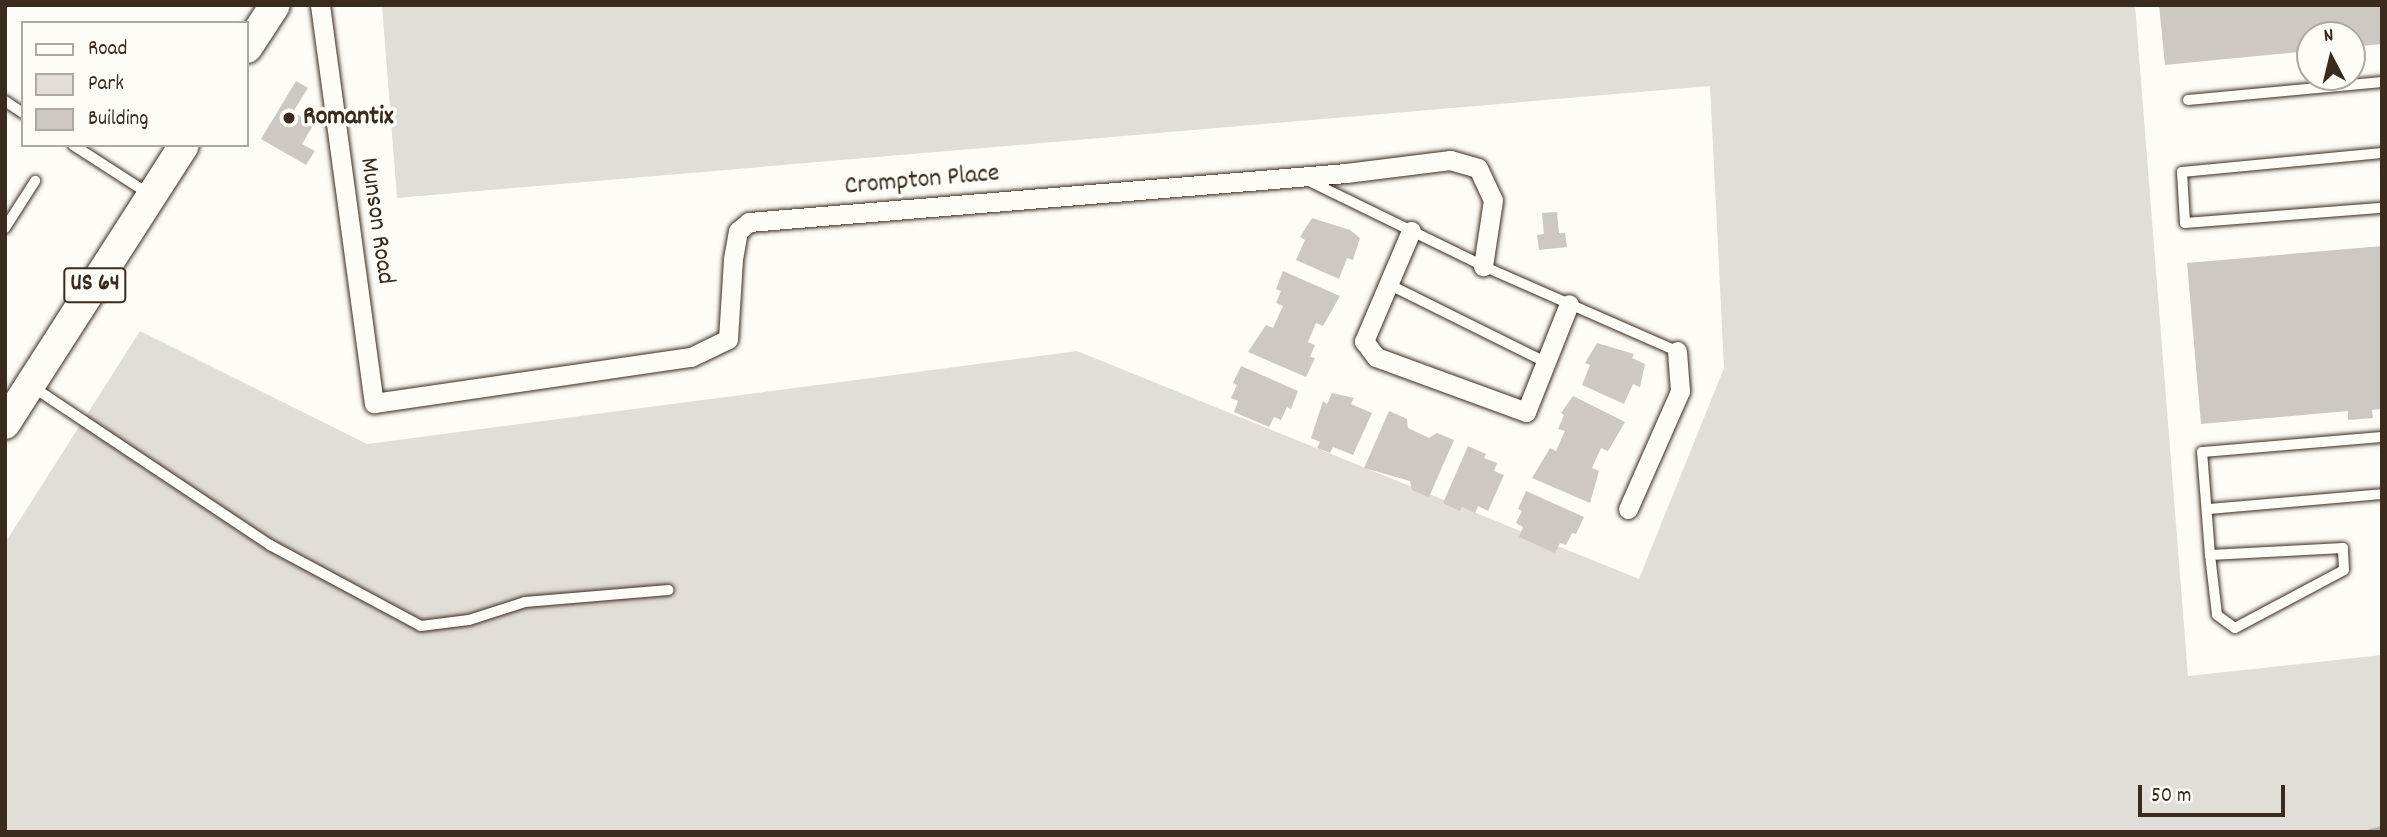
<!DOCTYPE html>
<html>
<head>
<meta charset="utf-8">
<style>
  body { margin:0 }
  #map { position:relative; width:2387px; height:837px; overflow:hidden; background:#fdfcf7; font-family:Dekko,sans-serif }
  div>[style] { position:absolute }
  .green>* { inset:0; background:#e1ded7 }
  .stream>* { height:6px; margin:-3px; padding:0 3px; transform-origin:3px; border-radius:3px; background:#bbb4ad }
  .building>* { inset:0; background:#cdc8c2 }
  .roads { filter:drop-shadow(0 0 2px #3b2a1e) drop-shadow(0 0 2px #3b2a1e) }
  .lane>* { height:10px; margin:-5px; padding:0 5px; transform-origin:5px; border-radius:5px; background:#fdfcf7 }
  .street>* { height:19px; margin:-9.5px; padding:0 9.5px; transform-origin:9.5px; border-radius:9.5px; background:#fdfcf7 }
  .primary>* { height:30px; margin:-15px; padding:0 15px; transform-origin:15px; border-radius:15px; background:#fdfcf7 }
  .dots>* { width:19px; height:19px; translate:-50% -50%; box-sizing:border-box; border:4px solid #fdfcf7; border-radius:50% }
  span { translate:-50% -50%; white-space:nowrap; text-align:center; line-height:1.15; -webkit-text-stroke:7px #fdfcf7; paint-order:stroke }
  .shield-label span { padding:2px 5px; background:#fdfcf7; border:2px solid; border-radius:5px; -webkit-text-stroke-width:0 }
  .shield-label { font-size:24px; color:#3b2a1e; font-weight:700 }
  .poi-label { font-size:26px; color:#3b2a1e; font-weight:700 }
  .left { translate:0 -50%; text-align:left }
  .street-label { font-size:26px; color:#3b2a1e }
  .frame { position:absolute; inset:0; border:7px solid #3b2a1e; pointer-events:none }
  .legend { position:absolute; left:21px; top:21px; width:228px; height:126px; box-sizing:border-box; background:#fdfcf7; border:2px solid #afa8a0; margin:0; padding:9px 12px; list-style:none; font-size:21px; color:#3b2a1e }
  .legend li { display:flex; align-items:center; gap:14px; height:35px }
  .legend b { width:35px; border:2px solid #afa8a0 }
  .north { position:absolute; left:2296px; top:21px; width:70px; height:70px; box-sizing:border-box; background:#fdfcf7; border:2px solid #afa8a0; border-radius:50%; rotate:353deg; font-size:19px; font-weight:700; line-height:28px; text-align:center; color:#3b2a1e }
  .north::after { content:''; display:block; margin:auto; width:24px; height:32px; background:#3b2a1e; clip-path:polygon(50% 0,100% 100%,50% 72%,0 100%) }
  .scale { position:absolute; left:2138px; top:785px; width:147px; height:32px; box-sizing:border-box; border:4px solid #3b2a1e; border-top:0; padding-left:9px; font-size:21px; line-height:24px; white-space:nowrap; color:#3b2a1e; -webkit-text-stroke:5px #fdfcf7; paint-order:stroke }
</style>
</head>
<body>
<div id="map">
  <div class="green">
    <i style="clip-path:polygon(382px 5px,2135px 5px,2188px 676px,2382px 655px,2382px 832px,5px 832px,5px 543px,140px 331px,367px 444px,1077px 351px,1639px 579px,1724px 368px,1710px 86px,397px 198px)"></i>
  </div>
  <div class="stream">
    <i style="left:2370px;top:832px;width:12px;rotate:-14deg"></i>
  </div>
  <div class="building">
    <i style="clip-path:polygon(2159px 5px,2382px 5px,2382px 44px,2352px 47px,2352px 35px,2310px 35px,2310px 51px,2165px 65px)"></i>
    <i style="clip-path:polygon(296px 81px,308px 88px,293px 112px,314px 124px,302px 144px,315px 151px,306px 165px,261px 139px)"></i>
    <i style="clip-path:polygon(1557px 212px,1559px 233px,1565px 233px,1567px 247px,1539px 250px,1537px 235px,1544px 234px,1542px 213px)"></i>
    <i style="clip-path:polygon(1312px 218px,1350px 230px,1360px 238px,1353px 260px,1347px 258px,1339px 279px,1296px 260px,1305px 240px,1300px 237px)"></i>
    <i style="clip-path:polygon(2382px 246px,2382px 409px,2372px 410px,2373px 418px,2348px 420px,2348px 411px,2201px 424px,2187px 263px)"></i>
    <i style="clip-path:polygon(1283px 271px,1340px 296px,1323px 326px,1316px 323px,1308px 342px,1315px 345px,1310px 357px,1315px 358px,1306px 377px,1248px 352px,1266px 325px,1273px 328px,1283px 306px,1276px 303px,1281px 291px,1276px 289px)"></i>
    <i style="clip-path:polygon(1597px 343px,1634px 354px,1632px 358px,1645px 364px,1640px 387px,1633px 384px,1624px 404px,1582px 385px,1590px 365px,1585px 363px)"></i>
    <i style="clip-path:polygon(1241px 366px,1298px 391px,1291px 409px,1287px 407px,1281px 420px,1274px 417px,1269px 427px,1234px 412px,1238px 401px,1231px 398px,1237px 385px,1233px 383px)"></i>
    <i style="clip-path:polygon(1332px 393px,1354px 398px,1351px 404px,1372px 413px,1353px 455px,1333px 447px,1330px 453px,1317px 448px,1320px 442px,1311px 438px,1323px 401px,1327px 404px)"></i>
    <i style="clip-path:polygon(1573px 396px,1625px 422px,1608px 451px,1601px 448px,1592px 468px,1599px 471px,1590px 503px,1532px 478px,1550px 448px,1556px 451px,1565px 431px,1558px 429px,1564px 415px,1561px 413px)"></i>
    <i style="clip-path:polygon(1389px 411px,1407px 419px,1408px 428px,1429px 438px,1437px 433px,1454px 440px,1429px 497px,1412px 490px,1410px 481px,1364px 468px)"></i>
    <i style="clip-path:polygon(1468px 446px,1486px 454px,1484px 458px,1497px 463px,1494px 471px,1504px 475px,1488px 511px,1478px 506px,1475px 513px,1462px 507px,1460px 511px,1443px 503px)"></i>
    <i style="clip-path:polygon(1526px 491px,1584px 517px,1576px 534px,1572px 533px,1566px 545px,1560px 543px,1555px 553px,1519px 537px,1523px 527px,1516px 523px,1522px 511px,1518px 509px)"></i>
  </div>
  <div class="roads">
    <div class="lane">
      <i style="left:2188px;top:100px;width:195px;rotate:-5.3deg"></i>
      <i style="left:5px;top:101px;width:22px;rotate:34deg"></i>
      <i style="left:73px;top:145px;width:90px;rotate:32.8deg"></i>
      <i style="left:2382px;top:153px;width:201px;rotate:174.6deg"></i>
      <i style="left:2182px;top:172px;width:51px;rotate:86.6deg"></i>
      <i style="left:2185px;top:223px;width:198px;rotate:-4.4deg"></i>
      <i style="left:1307px;top:180px;width:196px;rotate:26deg"></i>
      <i style="left:1483px;top:266px;width:212px;rotate:23.7deg"></i>
      <i style="left:5px;top:228px;width:56px;rotate:-57.4deg"></i>
      <i style="left:1388px;top:284px;width:175px;rotate:26.4deg"></i>
      <i style="left:33px;top:387px;width:285px;rotate:33.7deg"></i>
      <i style="left:270px;top:545px;width:171px;rotate:28.2deg"></i>
      <i style="left:421px;top:626px;width:48px;rotate:-7.1deg"></i>
      <i style="left:469px;top:620px;width:59px;rotate:-17.8deg"></i>
      <i style="left:525px;top:602px;width:144px;rotate:-4.8deg"></i>
      <i style="left:2208px;top:509px;width:175px;rotate:-4.9deg"></i>
      <i style="left:2210px;top:555px;width:60px;rotate:83.3deg"></i>
      <i style="left:2217px;top:615px;width:22px;rotate:36deg"></i>
      <i style="left:2235px;top:628px;width:123px;rotate:-28deg"></i>
      <i style="left:2344px;top:570px;width:22px;rotate:-93deg"></i>
      <i style="left:2343px;top:548px;width:133px;rotate:177deg"></i>
      <i style="left:2210px;top:555px;width:103px;rotate:-94.4deg"></i>
      <i style="left:2202px;top:452px;width:181px;rotate:-4.8deg"></i>
    </div>
    <div class="street">
      <i style="left:320px;top:5px;width:402px;rotate:82.3deg"></i>
      <i style="left:374px;top:403px;width:320px;rotate:-8.3deg"></i>
      <i style="left:691px;top:357px;width:41px;rotate:-25.9deg"></i>
      <i style="left:728px;top:339px;width:80px;rotate:-86.4deg"></i>
      <i style="left:733px;top:259px;width:28px;rotate:-80deg"></i>
      <i style="left:738px;top:231px;width:14px;rotate:-39deg"></i>
      <i style="left:749px;top:222px;width:599px;rotate:-4.69deg"></i>
      <i style="left:1346px;top:173px;width:105px;rotate:-7.1deg"></i>
      <i style="left:1450px;top:160px;width:29px;rotate:16deg"></i>
      <i style="left:1478px;top:168px;width:35px;rotate:65deg"></i>
      <i style="left:1493px;top:200px;width:67px;rotate:98.6deg"></i>
      <i style="left:1411px;top:231px;width:120px;rotate:113.1deg"></i>
      <i style="left:1364px;top:341px;width:20px;rotate:53deg"></i>
      <i style="left:1376px;top:357px;width:160px;rotate:20.1deg"></i>
      <i style="left:1526px;top:412px;width:116px;rotate:-68.3deg"></i>
      <i style="left:1628px;top:509px;width:129px;rotate:-66.2deg"></i>
      <i style="left:1680px;top:391px;width:40px;rotate:-94.3deg"></i>
    </div>
    <div class="primary">
      <i style="left:247px;top:48px;width:51px;rotate:-56.9deg"></i>
      <i style="left:5px;top:424px;width:331px;rotate:-57.3deg"></i>
    </div>
  </div>
  <div class="dots">
    <i style="left:289px;top:118px;background:#3b2a1e"></i>
  </div>
  <div class="shield-label">
    <span style="left:95px;top:285px">US 64</span>
  </div>
  <div class="poi-label">
    <span class="left" style="left:303px;top:118px">Romantix</span>
  </div>
  <div class="street-label">
    <span style="left:922px;top:181px;rotate:-5deg">Crompton Place</span>
    <span style="left:376px;top:221px;rotate:82deg">Munson Road</span>
  </div>
  <div class="frame"></div>
  <ul class="legend">
  <li><b style="height:9px;background:#fdfcf7"></b>Road</li>
  <li><b style="height:19px;background:#e1ded7"></b>Park</li>
  <li><b style="height:19px;background:#cdc8c2"></b>Building</li>
  </ul>
  <div class="north">N</div>
  <div class="scale">50 m</div>
</div>
</body>
</html>
